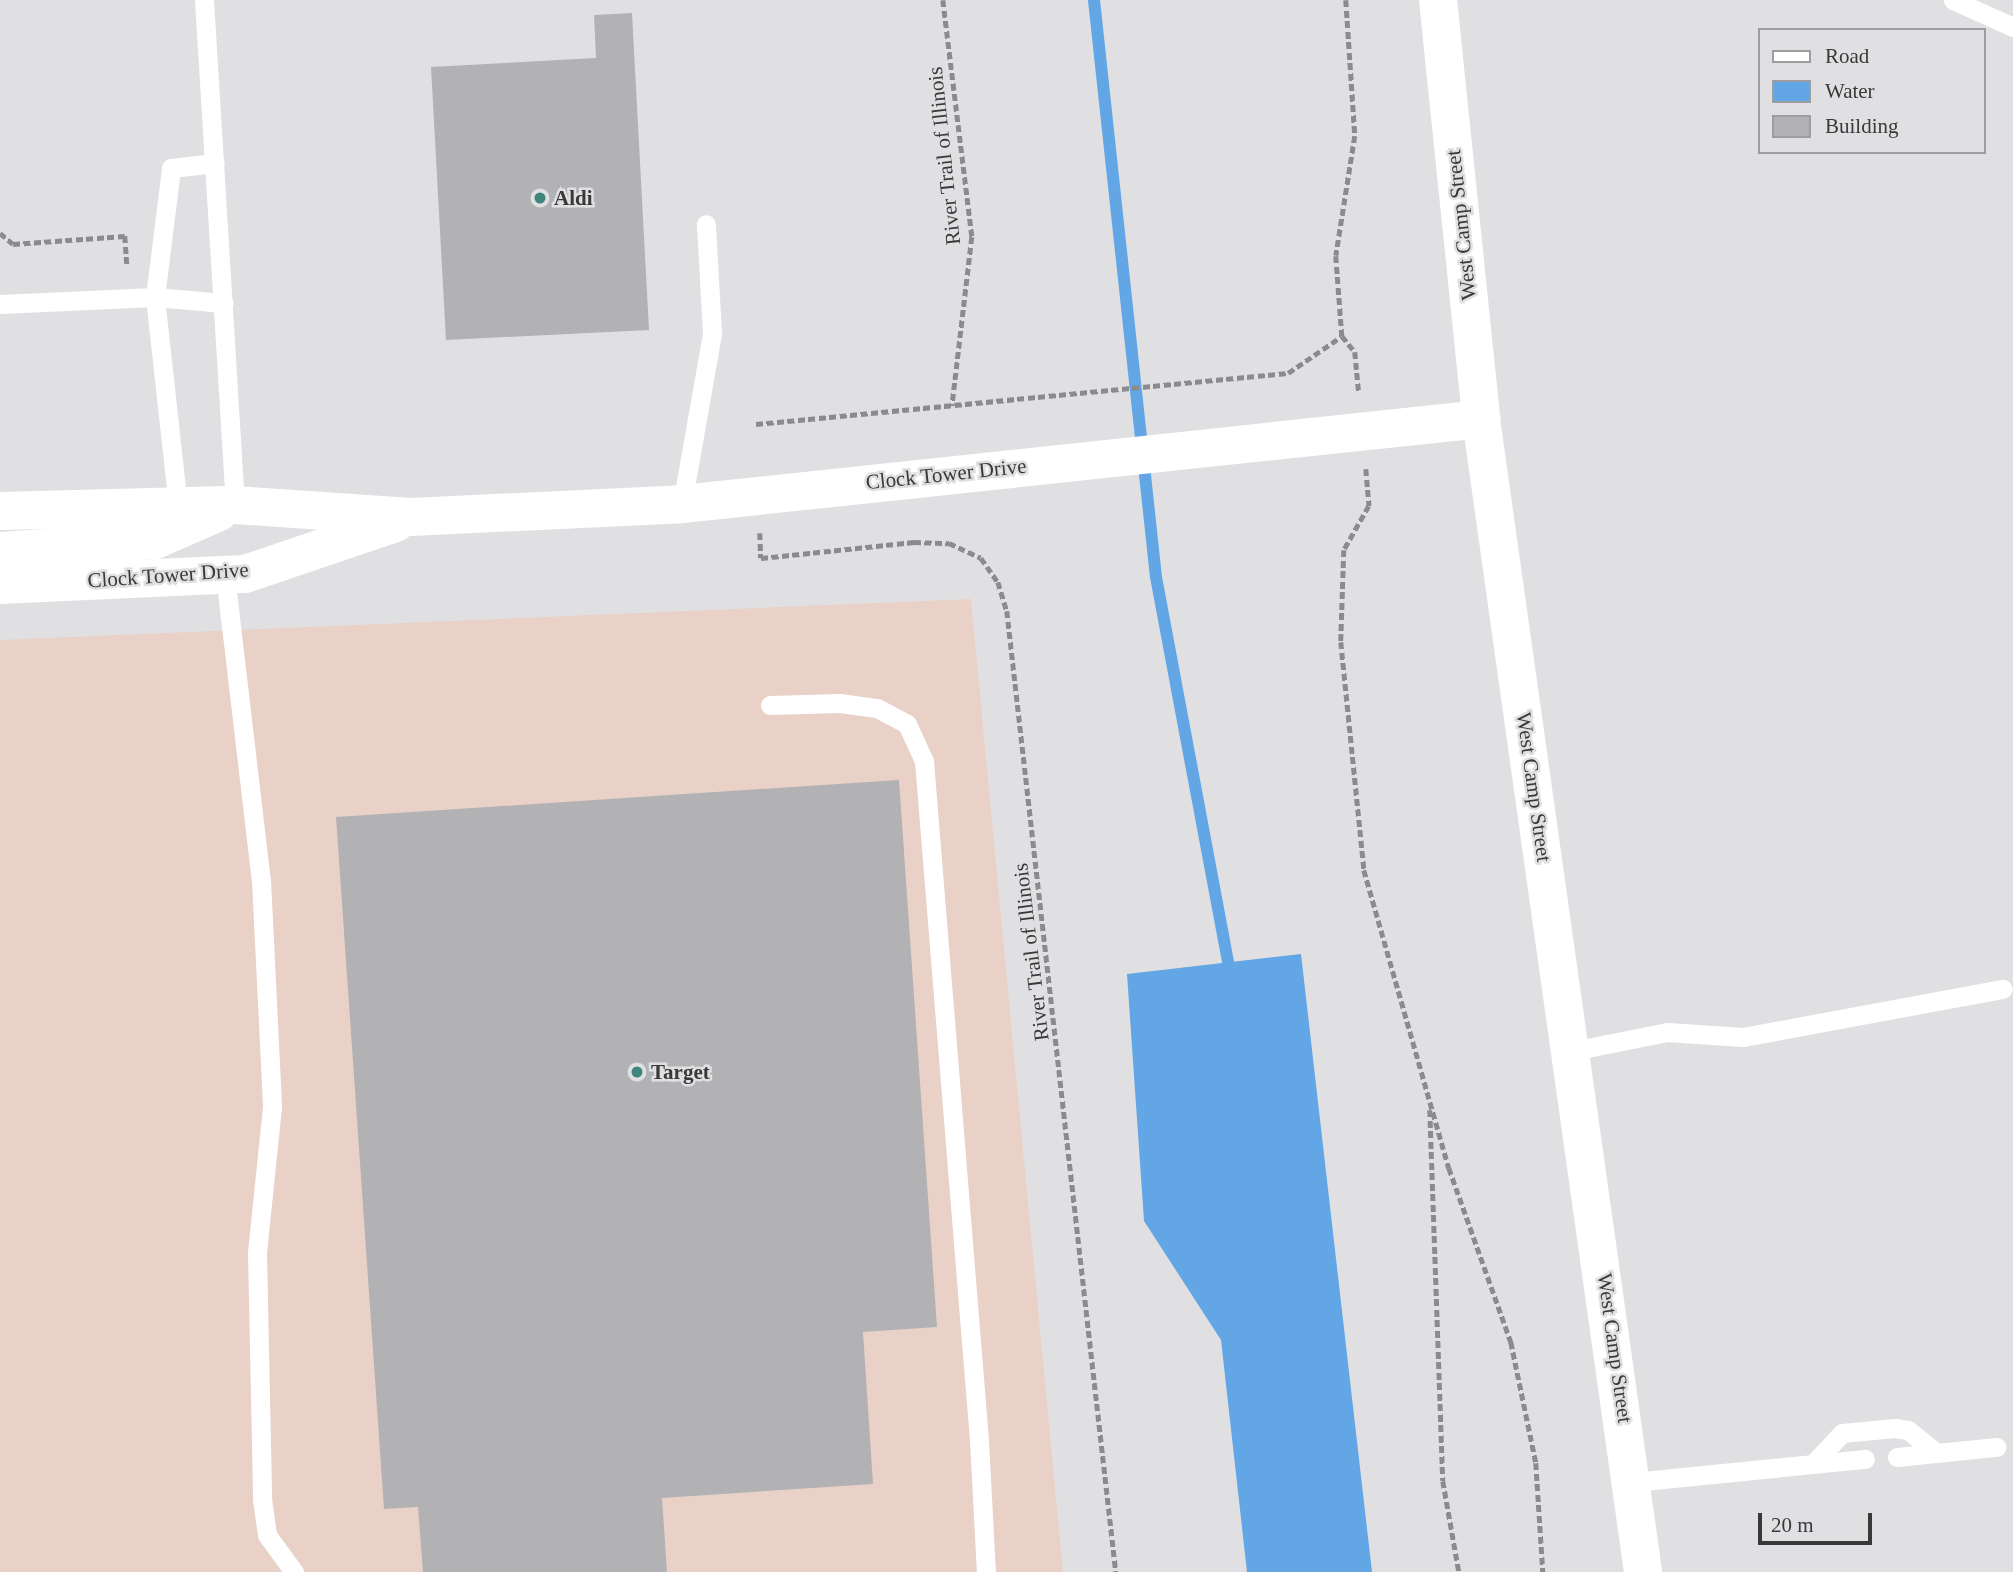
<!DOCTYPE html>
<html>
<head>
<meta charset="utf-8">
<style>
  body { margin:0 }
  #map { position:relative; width:2013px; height:1572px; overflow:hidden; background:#e0e0e3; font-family:Georgia,serif }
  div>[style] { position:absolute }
  .commercial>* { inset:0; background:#e9d1c8 }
  .water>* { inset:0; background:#62a6e5 }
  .stream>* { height:12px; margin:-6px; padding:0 6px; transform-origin:6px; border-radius:6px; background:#62a6e5 }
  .building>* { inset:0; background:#b2b2b4 }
  .path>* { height:4.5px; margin-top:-2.25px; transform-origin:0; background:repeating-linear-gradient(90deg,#8b8b8d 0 7px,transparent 0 10.5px) }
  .lane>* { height:19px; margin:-9.5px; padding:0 9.5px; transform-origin:9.5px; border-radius:9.5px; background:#fff }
  .secondary>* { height:38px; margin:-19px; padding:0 19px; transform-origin:19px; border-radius:19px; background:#fff }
  .dots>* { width:19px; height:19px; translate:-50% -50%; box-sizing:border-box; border:4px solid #e0e0e3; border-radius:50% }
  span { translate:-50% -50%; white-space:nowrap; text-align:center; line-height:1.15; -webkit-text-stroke:5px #e0e0e3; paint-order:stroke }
  .street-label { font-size:21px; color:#39393a }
  .poi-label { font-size:21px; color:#39393a; font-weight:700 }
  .left { translate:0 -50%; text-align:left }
  .legend { position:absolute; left:1758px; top:28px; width:228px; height:126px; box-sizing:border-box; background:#e0e0e3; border:2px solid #9d9d9f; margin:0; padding:9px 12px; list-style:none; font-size:21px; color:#39393a }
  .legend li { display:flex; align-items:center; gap:14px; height:35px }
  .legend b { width:35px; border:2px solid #9d9d9f }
  .scale { position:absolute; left:1758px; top:1513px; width:114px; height:32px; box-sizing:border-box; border:4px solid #39393a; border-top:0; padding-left:9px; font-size:21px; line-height:24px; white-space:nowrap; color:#39393a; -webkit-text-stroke:5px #e0e0e3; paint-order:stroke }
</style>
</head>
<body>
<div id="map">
  <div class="commercial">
    <i style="clip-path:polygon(971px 599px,1063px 1572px,0 1572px,0 640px)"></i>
  </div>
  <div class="water">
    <i style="clip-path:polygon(1301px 954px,1372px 1572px,1247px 1572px,1221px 1340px,1144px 1221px,1127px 974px)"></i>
  </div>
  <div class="stream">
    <i style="left:1094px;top:0;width:580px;rotate:83.87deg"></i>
    <i style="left:1156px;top:577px;width:409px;rotate:79.4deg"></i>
  </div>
  <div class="building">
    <i style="clip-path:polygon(632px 13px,649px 330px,446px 340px,431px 67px,596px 58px,594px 15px)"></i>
    <i style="clip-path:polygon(899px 780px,937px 1327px,863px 1332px,873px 1484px,662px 1498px,667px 1572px,423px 1572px,418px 1507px,384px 1509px,336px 817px)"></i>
  </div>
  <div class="path">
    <i style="left:943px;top:0;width:239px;rotate:83deg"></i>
    <i style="left:972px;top:237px;width:170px;rotate:96.7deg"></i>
    <i style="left:1346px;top:0;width:136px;rotate:86.2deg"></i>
    <i style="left:1355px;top:136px;width:121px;rotate:99deg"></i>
    <i style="left:1336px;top:256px;width:80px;rotate:85.7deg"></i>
    <i style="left:1342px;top:336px;width:21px;rotate:51deg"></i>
    <i style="left:1355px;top:352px;width:42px;rotate:84.6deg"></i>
    <i style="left:0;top:233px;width:17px;rotate:40deg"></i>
    <i style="left:13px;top:244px;width:112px;rotate:-4.1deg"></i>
    <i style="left:125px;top:236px;width:28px;rotate:86deg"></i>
    <i style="left:756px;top:424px;width:534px;rotate:-5.48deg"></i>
    <i style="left:1288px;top:373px;width:65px;rotate:-34.4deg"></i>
    <i style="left:1366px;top:469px;width:37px;rotate:85deg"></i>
    <i style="left:1369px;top:506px;width:51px;rotate:119.6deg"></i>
    <i style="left:1344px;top:550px;width:92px;rotate:91.9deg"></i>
    <i style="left:1341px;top:642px;width:229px;rotate:84.2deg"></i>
    <i style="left:1364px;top:870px;width:310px;rotate:74.1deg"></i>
    <i style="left:1449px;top:1168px;width:185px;rotate:70.4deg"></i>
    <i style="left:1511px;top:1342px;width:124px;rotate:78.3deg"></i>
    <i style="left:1536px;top:1463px;width:109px;rotate:86.3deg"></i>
    <i style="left:760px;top:533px;width:25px;rotate:88deg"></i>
    <i style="left:761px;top:558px;width:154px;rotate:-6deg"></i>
    <i style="left:914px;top:542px;width:35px;rotate:2deg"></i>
    <i style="left:949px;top:543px;width:35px;rotate:25deg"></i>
    <i style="left:981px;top:558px;width:29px;rotate:55deg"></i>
    <i style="left:998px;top:582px;width:30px;rotate:73deg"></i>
    <i style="left:1007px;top:611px;width:967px;rotate:83.53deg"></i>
    <i style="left:1430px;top:1110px;width:371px;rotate:88deg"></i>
    <i style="left:1443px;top:1481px;width:92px;rotate:80deg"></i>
  </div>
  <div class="lane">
    <i style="left:204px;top:0;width:506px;rotate:86.49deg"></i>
    <i style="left:1953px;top:0;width:66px;rotate:24.2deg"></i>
    <i style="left:0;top:304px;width:155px;rotate:-2.6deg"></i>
    <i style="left:155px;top:297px;width:69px;rotate:5deg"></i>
    <i style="left:682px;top:504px;width:174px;rotate:-80deg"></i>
    <i style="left:712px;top:333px;width:109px;rotate:-93.2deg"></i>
    <i style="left:178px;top:506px;width:210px;rotate:-96.3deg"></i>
    <i style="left:155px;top:297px;width:130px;rotate:-82.9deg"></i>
    <i style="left:171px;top:168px;width:44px;rotate:-6.5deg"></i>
    <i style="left:225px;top:575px;width:307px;rotate:83.3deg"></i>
    <i style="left:261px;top:880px;width:227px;rotate:87.2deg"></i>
    <i style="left:272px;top:1107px;width:147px;rotate:95.9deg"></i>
    <i style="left:257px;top:1253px;width:246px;rotate:88.8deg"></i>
    <i style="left:262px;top:1499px;width:36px;rotate:82deg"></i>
    <i style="left:267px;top:1535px;width:46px;rotate:53.9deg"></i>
    <i style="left:770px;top:705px;width:70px;rotate:-1.6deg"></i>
    <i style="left:840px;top:703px;width:37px;rotate:8deg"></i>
    <i style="left:877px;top:708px;width:34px;rotate:28deg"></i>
    <i style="left:907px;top:724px;width:41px;rotate:65.3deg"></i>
    <i style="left:924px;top:761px;width:681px;rotate:85.37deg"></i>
    <i style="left:979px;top:1440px;width:132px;rotate:87deg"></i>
    <i style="left:1572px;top:1051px;width:97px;rotate:-11.3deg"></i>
    <i style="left:1667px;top:1032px;width:76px;rotate:3.8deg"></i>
    <i style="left:1743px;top:1037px;width:264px;rotate:-10.5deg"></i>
    <i style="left:1897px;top:1457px;width:100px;rotate:-5.8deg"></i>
    <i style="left:1813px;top:1464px;width:42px;rotate:-46.9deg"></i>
    <i style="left:1842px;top:1433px;width:53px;rotate:-5.4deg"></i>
    <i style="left:1895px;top:1428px;width:13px;rotate:9deg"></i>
    <i style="left:1908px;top:1430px;width:36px;rotate:39deg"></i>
    <i style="left:1633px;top:1482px;width:233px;rotate:-5.7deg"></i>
  </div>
  <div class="secondary">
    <i style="left:1438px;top:0;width:421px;rotate:84.1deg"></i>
    <i style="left:1481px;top:419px;width:1164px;rotate:82deg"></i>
    <i style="left:0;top:511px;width:235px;rotate:-1.5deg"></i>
    <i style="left:235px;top:505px;width:176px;rotate:3.9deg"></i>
    <i style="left:411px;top:517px;width:271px;rotate:-2.7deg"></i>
    <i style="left:682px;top:504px;width:804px;rotate:-6.07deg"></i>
    <i style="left:0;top:551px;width:155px;rotate:-4.1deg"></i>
    <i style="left:155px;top:540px;width:70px;rotate:-23.6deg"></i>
    <i style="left:0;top:585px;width:245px;rotate:-2.6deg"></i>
    <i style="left:245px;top:574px;width:159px;rotate:-18.7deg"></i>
  </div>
  <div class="dots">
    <i style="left:540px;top:198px;background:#3f857b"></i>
    <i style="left:637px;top:1072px;background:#3f857b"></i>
  </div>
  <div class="street-label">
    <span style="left:944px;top:156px;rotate:-96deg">River Trail of Illinois</span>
    <span style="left:1461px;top:225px;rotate:-96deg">West Camp Street</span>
    <span style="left:946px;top:474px;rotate:-6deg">Clock Tower Drive</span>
    <span style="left:168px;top:575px;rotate:-4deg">Clock Tower Drive</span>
    <span style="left:1534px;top:787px;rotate:82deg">West Camp Street</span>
    <span style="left:1031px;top:952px;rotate:-97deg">River Trail of Illinois</span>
    <span style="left:1615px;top:1348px;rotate:82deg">West Camp Street</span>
  </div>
  <div class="poi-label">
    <span class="left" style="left:554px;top:198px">Aldi</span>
    <span class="left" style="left:651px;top:1072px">Target</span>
  </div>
  <ul class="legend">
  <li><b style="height:9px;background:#fff"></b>Road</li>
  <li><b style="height:19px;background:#62a6e5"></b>Water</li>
  <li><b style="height:19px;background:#b2b2b4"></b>Building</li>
  </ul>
  <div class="scale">20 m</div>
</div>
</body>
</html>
